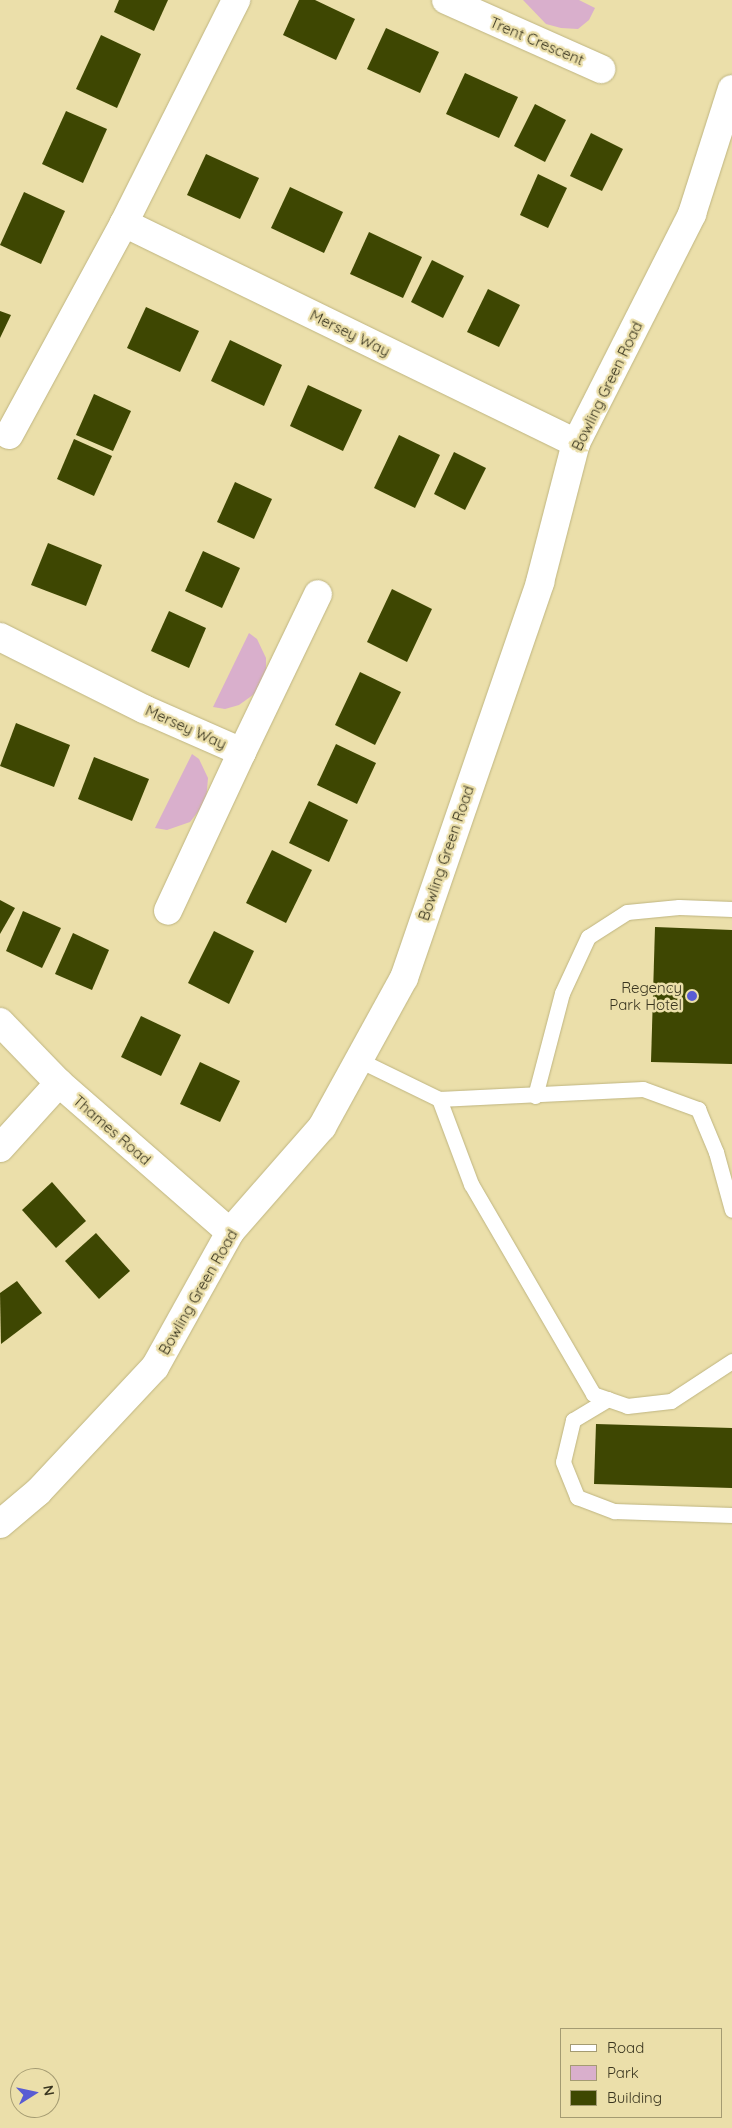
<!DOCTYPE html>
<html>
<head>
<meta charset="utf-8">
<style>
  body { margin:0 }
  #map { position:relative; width:732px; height:2128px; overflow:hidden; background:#ebdfaa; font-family:Quicksand,sans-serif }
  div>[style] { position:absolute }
  .green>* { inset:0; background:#d9afcc }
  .building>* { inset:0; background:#3e4702 }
  .roads { filter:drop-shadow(0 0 1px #bfb581) drop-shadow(0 0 1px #bfb581) }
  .lane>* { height:15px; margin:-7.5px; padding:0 7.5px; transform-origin:7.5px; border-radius:7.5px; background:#fff }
  .street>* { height:28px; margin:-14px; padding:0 14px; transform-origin:14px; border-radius:14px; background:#fff }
  .secondary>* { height:28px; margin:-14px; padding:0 14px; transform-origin:14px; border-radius:14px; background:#fff }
  .dots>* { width:14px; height:14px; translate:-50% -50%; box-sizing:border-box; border:2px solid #ebdfaa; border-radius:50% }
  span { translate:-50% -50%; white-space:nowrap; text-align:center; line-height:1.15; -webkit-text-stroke:5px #ebdfaa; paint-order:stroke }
  .street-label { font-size:15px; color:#39351f }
  .poi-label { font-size:15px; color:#39351f }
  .right { translate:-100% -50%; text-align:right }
  .legend { position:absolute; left:560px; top:2028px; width:162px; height:90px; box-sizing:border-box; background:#ebdfaa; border:1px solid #a49b72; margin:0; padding:6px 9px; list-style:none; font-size:15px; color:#39351f }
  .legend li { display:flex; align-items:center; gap:10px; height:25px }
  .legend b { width:25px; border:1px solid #a49b72 }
  .north { position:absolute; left:10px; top:2068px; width:50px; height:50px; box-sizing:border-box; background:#ebdfaa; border:1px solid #a49b72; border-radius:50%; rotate:80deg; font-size:14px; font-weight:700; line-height:20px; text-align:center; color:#39351f }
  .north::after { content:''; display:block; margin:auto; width:18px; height:22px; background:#595cd3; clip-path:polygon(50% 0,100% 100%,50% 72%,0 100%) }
</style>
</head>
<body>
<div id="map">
  <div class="green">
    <i style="clip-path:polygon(523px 0,579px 0,595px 8px,589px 20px,578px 29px,561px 28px,546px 24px)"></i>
    <i style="clip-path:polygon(249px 633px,257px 639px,266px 658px,266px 671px,257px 692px,239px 705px,225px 709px,213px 707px)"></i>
    <i style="clip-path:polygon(192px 754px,199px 759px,208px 778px,206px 802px,190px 822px,167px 830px,155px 828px)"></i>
  </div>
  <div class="building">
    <i style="clip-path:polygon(119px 0,168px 0,154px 31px,114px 12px)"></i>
    <i style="clip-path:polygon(299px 0,315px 0,355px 19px,336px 60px,283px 35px)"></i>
    <i style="clip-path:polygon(386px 28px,439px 52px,420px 93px,367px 69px)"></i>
    <i style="clip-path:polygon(101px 35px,141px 54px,117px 108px,76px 89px)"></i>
    <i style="clip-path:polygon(465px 73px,518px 97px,499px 138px,446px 114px)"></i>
    <i style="clip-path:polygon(535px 104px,566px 120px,545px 162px,514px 146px)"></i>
    <i style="clip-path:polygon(66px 111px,107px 129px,83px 183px,42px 164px)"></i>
    <i style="clip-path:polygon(591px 133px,623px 149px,602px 191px,570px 176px)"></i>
    <i style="clip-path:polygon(206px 154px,259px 178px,240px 219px,187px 195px)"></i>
    <i style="clip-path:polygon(538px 174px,567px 188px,548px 228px,520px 215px)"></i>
    <i style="clip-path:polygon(290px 187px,343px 212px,324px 253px,271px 228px)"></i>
    <i style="clip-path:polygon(24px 192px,65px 211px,41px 264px,0 245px)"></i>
    <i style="clip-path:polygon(369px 232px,422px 257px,403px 298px,350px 274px)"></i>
    <i style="clip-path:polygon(432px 260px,464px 276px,443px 318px,411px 302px)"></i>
    <i style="clip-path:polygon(488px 289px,520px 305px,499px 347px,467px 332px)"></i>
    <i style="clip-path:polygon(146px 307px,199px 331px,180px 372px,127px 348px)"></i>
    <i style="clip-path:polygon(0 311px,11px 315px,0 338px)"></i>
    <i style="clip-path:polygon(230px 340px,282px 365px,264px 406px,211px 381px)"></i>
    <i style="clip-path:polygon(308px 385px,362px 410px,343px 451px,290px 426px)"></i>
    <i style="clip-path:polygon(94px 394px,131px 411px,113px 451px,76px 435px)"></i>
    <i style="clip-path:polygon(399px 435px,440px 455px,415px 508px,374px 488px)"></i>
    <i style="clip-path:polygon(74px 439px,112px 456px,94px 496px,57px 479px)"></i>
    <i style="clip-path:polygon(454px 452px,486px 468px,465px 510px,434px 494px)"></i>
    <i style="clip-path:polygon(235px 482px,272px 499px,254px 539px,217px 522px)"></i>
    <i style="clip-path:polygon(48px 543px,102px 565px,86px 606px,31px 585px)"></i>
    <i style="clip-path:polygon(203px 551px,240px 568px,222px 608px,185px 591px)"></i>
    <i style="clip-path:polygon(392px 589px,432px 609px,407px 662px,367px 642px)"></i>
    <i style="clip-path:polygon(169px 611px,206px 628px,189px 668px,151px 651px)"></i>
    <i style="clip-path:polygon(360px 672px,401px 692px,375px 745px,335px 725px)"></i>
    <i style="clip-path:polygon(16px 723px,70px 745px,54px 787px,0 766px)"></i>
    <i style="clip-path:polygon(336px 744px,376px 763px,357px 804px,317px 785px)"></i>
    <i style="clip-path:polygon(94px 757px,149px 779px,132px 821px,78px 799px)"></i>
    <i style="clip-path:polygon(309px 801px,348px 820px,329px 862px,289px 843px)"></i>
    <i style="clip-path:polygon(272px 850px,312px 870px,286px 923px,246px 903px)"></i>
    <i style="clip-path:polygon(0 900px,15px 908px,0 934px)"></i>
    <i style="clip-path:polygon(23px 911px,61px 928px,42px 968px,6px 951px)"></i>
    <i style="clip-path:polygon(655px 927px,732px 930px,732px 1064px,651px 1062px)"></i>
    <i style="clip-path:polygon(214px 931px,254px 951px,229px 1004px,188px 983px)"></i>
    <i style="clip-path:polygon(73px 933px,109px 950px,92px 990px,55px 974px)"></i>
    <i style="clip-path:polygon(141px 1016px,181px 1035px,161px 1076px,121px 1057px)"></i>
    <i style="clip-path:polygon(200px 1062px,240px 1081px,220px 1122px,180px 1104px)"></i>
    <i style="clip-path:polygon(52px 1182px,86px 1221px,56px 1248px,22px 1210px)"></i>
    <i style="clip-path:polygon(96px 1233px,130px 1271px,99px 1299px,65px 1261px)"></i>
    <i style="clip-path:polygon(17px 1281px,42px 1313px,1px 1344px,0 1293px)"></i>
    <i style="clip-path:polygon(596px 1424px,732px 1428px,732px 1488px,594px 1484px)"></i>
  </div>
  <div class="roads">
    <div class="lane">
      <i style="left:359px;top:1060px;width:89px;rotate:26deg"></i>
      <i style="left:439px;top:1099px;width:204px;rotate:-2.8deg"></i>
      <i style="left:643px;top:1089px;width:59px;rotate:20deg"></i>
      <i style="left:698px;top:1109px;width:47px;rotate:67.3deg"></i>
      <i style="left:716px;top:1152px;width:60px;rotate:74.6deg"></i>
      <i style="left:535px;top:1096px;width:106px;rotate:-75.3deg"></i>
      <i style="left:562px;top:993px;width:62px;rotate:-65.1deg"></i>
      <i style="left:588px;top:937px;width:46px;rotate:-32.7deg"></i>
      <i style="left:627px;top:912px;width:52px;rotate:-5.5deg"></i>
      <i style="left:679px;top:907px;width:53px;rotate:2.2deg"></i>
      <i style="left:439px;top:1099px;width:91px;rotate:69.4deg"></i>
      <i style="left:471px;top:1184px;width:243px;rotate:59.8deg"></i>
      <i style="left:593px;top:1394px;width:36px;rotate:19deg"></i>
      <i style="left:627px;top:1406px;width:44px;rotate:-6.5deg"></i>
      <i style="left:671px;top:1401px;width:73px;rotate:-33.3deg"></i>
      <i style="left:608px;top:1399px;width:41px;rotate:149deg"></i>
      <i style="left:573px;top:1420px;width:43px;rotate:103.4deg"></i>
      <i style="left:563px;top:1462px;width:38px;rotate:68deg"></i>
      <i style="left:577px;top:1497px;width:40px;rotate:21deg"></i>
      <i style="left:614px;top:1511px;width:118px;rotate:1.9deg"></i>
    </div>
    <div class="street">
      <i style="left:446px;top:0;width:170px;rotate:24deg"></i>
      <i style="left:124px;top:223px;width:503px;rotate:25.95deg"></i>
      <i style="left:9px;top:435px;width:241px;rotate:-61.5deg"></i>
      <i style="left:124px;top:223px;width:250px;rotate:-63.3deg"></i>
      <i style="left:0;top:637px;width:161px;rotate:26.6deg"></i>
      <i style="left:144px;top:709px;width:107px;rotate:23.7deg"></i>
      <i style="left:242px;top:752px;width:175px;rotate:115deg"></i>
      <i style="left:242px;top:752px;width:175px;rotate:-64.3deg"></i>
      <i style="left:0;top:1022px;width:85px;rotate:46deg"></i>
      <i style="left:59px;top:1083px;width:227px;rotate:41.1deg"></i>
      <i style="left:0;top:1148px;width:88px;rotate:-47.8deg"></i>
    </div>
    <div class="secondary">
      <i style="left:0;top:1524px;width:50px;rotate:-40.1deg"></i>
      <i style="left:38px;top:1492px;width:171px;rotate:-46.9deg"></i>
      <i style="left:155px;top:1367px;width:154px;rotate:-60.9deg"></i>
      <i style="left:230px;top:1232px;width:140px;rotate:-48.8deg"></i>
      <i style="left:322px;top:1127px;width:170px;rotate:-61.2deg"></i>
      <i style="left:404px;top:978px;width:419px;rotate:-71deg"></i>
      <i style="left:540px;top:582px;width:144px;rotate:-75.5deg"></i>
      <i style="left:576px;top:443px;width:257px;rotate:-63.1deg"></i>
      <i style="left:692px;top:214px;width:131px;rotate:-72.3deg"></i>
    </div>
  </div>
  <div class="dots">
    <i style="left:692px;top:996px;background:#595cd3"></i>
  </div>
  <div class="street-label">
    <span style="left:537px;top:41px;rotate:23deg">Trent Crescent</span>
    <span style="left:350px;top:333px;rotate:26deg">Mersey Way</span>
    <span style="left:607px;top:386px;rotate:-64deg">Bowling Green Road</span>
    <span style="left:186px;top:727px;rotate:24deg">Mersey Way</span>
    <span style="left:446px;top:853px;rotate:-71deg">Bowling Green Road</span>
    <span style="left:112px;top:1130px;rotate:41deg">Thames Road</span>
    <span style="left:198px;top:1292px;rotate:-60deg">Bowling Green Road</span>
  </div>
  <div class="poi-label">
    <span class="right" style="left:682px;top:996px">Regency<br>Park Hotel</span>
  </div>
  <ul class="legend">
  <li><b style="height:6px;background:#fff"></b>Road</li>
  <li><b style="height:14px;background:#d9afcc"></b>Park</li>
  <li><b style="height:14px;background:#3e4702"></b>Building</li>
  </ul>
  <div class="north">N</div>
</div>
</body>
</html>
